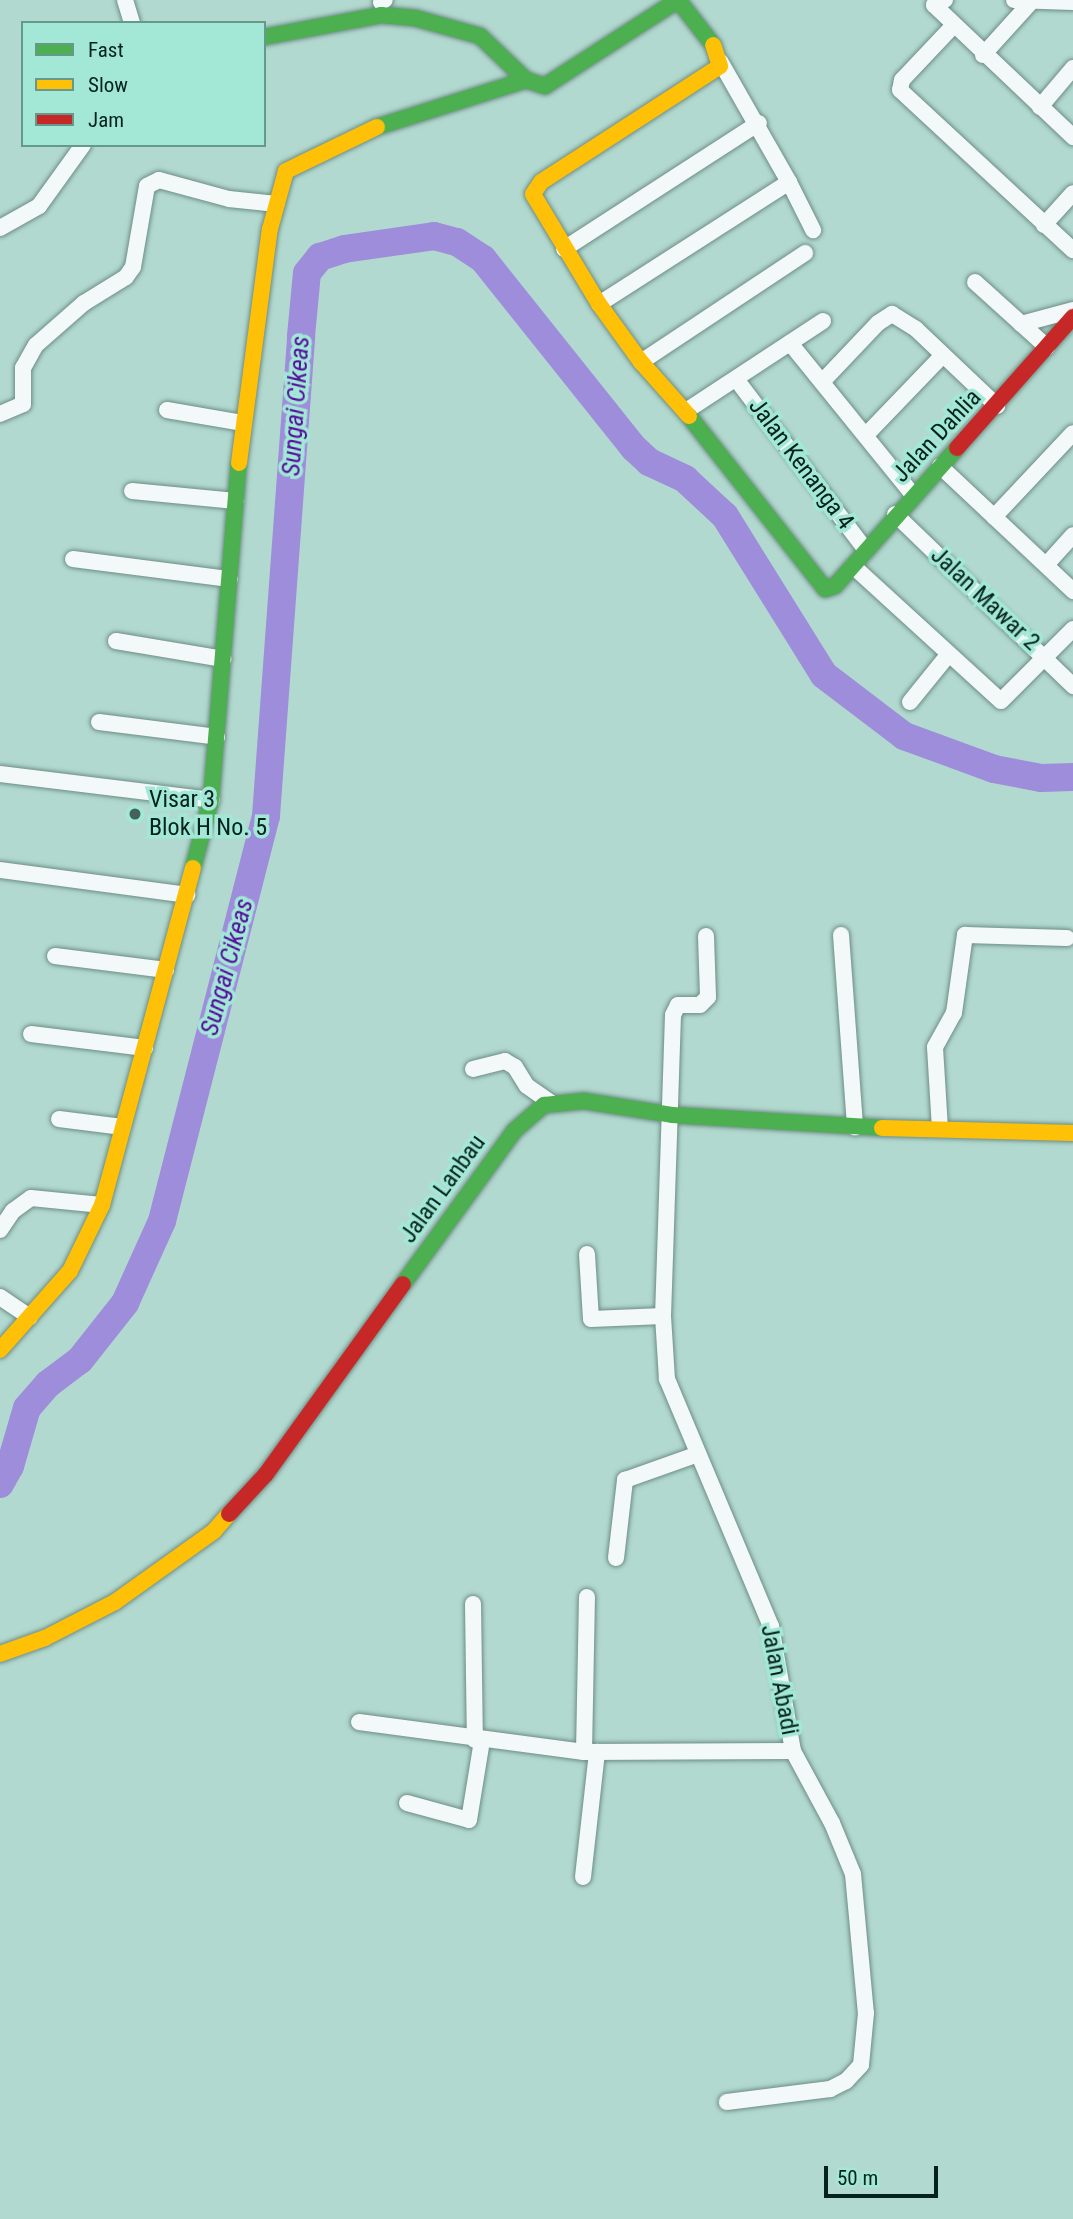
<!DOCTYPE html>
<html>
<head>
<meta charset="utf-8">
<style>
  body { margin:0 }
  #map { position:relative; width:1073px; height:2219px; overflow:hidden; background:#b2d9cf; font-family:"Roboto Condensed",sans-serif }
  div>[style] { position:absolute }
  .river>* { height:28px; margin:-14px; padding:0 14px; transform-origin:14px; border-radius:14px; background:#9d8dda }
  .roads { filter:drop-shadow(0 0 2px #6d8d85) drop-shadow(0 0 2px #6d8d85) }
  .street>* { height:16px; margin:-8px; padding:0 8px; transform-origin:8px; border-radius:8px; background:#f3f9f8 }
  .fast>* { height:16px; margin:-8px; padding:0 8px; transform-origin:8px; border-radius:8px; background:#4caf50 }
  .slow>* { height:16px; margin:-8px; padding:0 8px; transform-origin:8px; border-radius:8px; background:#ffc107 }
  .jam>* { height:16px; margin:-8px; padding:0 8px; transform-origin:8px; border-radius:8px; background:#c62828 }
  .dots>* { width:19px; height:19px; translate:-50% -50%; box-sizing:border-box; border:4px solid #a3e8d7; border-radius:50% }
  span { translate:-50% -50%; white-space:nowrap; text-align:center; line-height:1.15; -webkit-text-stroke:7px #a3e8d7; paint-order:stroke }
  .street-label { font-size:24px; color:#05221c }
  .poi-label { font-size:24px; color:#05221c }
  .left { translate:0 -50%; text-align:left }
  .water-label { font-size:26px; color:#540f9c; font-style:italic }
  .legend { position:absolute; left:21px; top:21px; width:245px; height:126px; box-sizing:border-box; background:#a3e8d7; border:2px solid #64998c; margin:0; padding:9px 12px; list-style:none; font-size:21px; color:#05221c }
  .legend li { display:flex; align-items:center; gap:14px; height:35px }
  .legend b { width:35px; border:2px solid #64998c }
  .scale { position:absolute; left:824px; top:2166px; width:114px; height:32px; box-sizing:border-box; border:4px solid #05221c; border-top:0; padding-left:9px; font-size:21px; line-height:24px; white-space:nowrap; color:#05221c; -webkit-text-stroke:5px #a3e8d7; paint-order:stroke }
</style>
</head>
<body>
<div id="map">
  <div class="river">
    <i style="left:0;top:1484px;width:21px;rotate:-61deg"></i>
    <i style="left:10px;top:1466px;width:60px;rotate:-73.7deg"></i>
    <i style="left:27px;top:1408px;width:32px;rotate:-49deg"></i>
    <i style="left:48px;top:1384px;width:40px;rotate:-37deg"></i>
    <i style="left:80px;top:1360px;width:73px;rotate:-51.7deg"></i>
    <i style="left:125px;top:1303px;width:90px;rotate:-65.7deg"></i>
    <i style="left:162px;top:1221px;width:418px;rotate:-75.6deg"></i>
    <i style="left:266px;top:816px;width:481px;rotate:-85.8deg"></i>
    <i style="left:301px;top:336px;width:63px;rotate:-84.6deg"></i>
    <i style="left:307px;top:273px;width:21px;rotate:-51deg"></i>
    <i style="left:320px;top:257px;width:25px;rotate:-18deg"></i>
    <i style="left:344px;top:249px;width:91px;rotate:-8.2deg"></i>
    <i style="left:434px;top:236px;width:24px;rotate:15deg"></i>
    <i style="left:457px;top:242px;width:31px;rotate:33deg"></i>
    <i style="left:483px;top:259px;width:242px;rotate:51.4deg"></i>
    <i style="left:634px;top:448px;width:21px;rotate:43deg"></i>
    <i style="left:649px;top:462px;width:40px;rotate:25deg"></i>
    <i style="left:685px;top:479px;width:54px;rotate:42.8deg"></i>
    <i style="left:725px;top:516px;width:187px;rotate:58.1deg"></i>
    <i style="left:824px;top:675px;width:101px;rotate:37.3deg"></i>
    <i style="left:904px;top:736px;width:96px;rotate:20.1deg"></i>
    <i style="left:994px;top:769px;width:48px;rotate:10.8deg"></i>
    <i style="left:1041px;top:778px;width:32px;rotate:-2deg"></i>
  </div>
  <div class="roads">
    <div class="street">
      <i style="left:125px;top:0;width:24px;rotate:73deg"></i>
      <i style="left:945px;top:0;width:12px;rotate:156deg"></i>
      <i style="left:934px;top:5px;width:192px;rotate:43.5deg"></i>
      <i style="left:1014px;top:0;width:59px;rotate:1.9deg"></i>
      <i style="left:381px;top:2px;width:4px;rotate:-27deg"></i>
      <i style="left:954px;top:25px;width:76px;rotate:133.4deg"></i>
      <i style="left:902px;top:80px;width:10px;rotate:101deg"></i>
      <i style="left:900px;top:90px;width:236px;rotate:42.8deg"></i>
      <i style="left:983px;top:55px;width:72px;rotate:-47.8deg"></i>
      <i style="left:1040px;top:107px;width:51px;rotate:-49.8deg"></i>
      <i style="left:789px;top:182px;width:54px;rotate:63.4deg"></i>
      <i style="left:1044px;top:225px;width:43px;rotate:-47.8deg"></i>
      <i style="left:0;top:228px;width:45px;rotate:-29.4deg"></i>
      <i style="left:39px;top:206px;width:75px;rotate:-54.2deg"></i>
      <i style="left:564px;top:249px;width:232px;rotate:-32.9deg"></i>
      <i style="left:975px;top:282px;width:97px;rotate:42.1deg"></i>
      <i style="left:599px;top:304px;width:226px;rotate:-32.7deg"></i>
      <i style="left:789px;top:182px;width:139px;rotate:-119.7deg"></i>
      <i style="left:1021px;top:324px;width:54px;rotate:-15.1deg"></i>
      <i style="left:790px;top:343px;width:196px;rotate:51deg"></i>
      <i style="left:641px;top:362px;width:197px;rotate:-33.6deg"></i>
      <i style="left:736px;top:379px;width:215px;rotate:52.8deg"></i>
      <i style="left:822px;top:382px;width:81px;rotate:-46.5deg"></i>
      <i style="left:878px;top:323px;width:17px;rotate:-33deg"></i>
      <i style="left:892px;top:314px;width:28px;rotate:32deg"></i>
      <i style="left:916px;top:329px;width:112px;rotate:43.5deg"></i>
      <i style="left:167px;top:410px;width:76px;rotate:9.8deg"></i>
      <i style="left:686px;top:411px;width:164px;rotate:-33.3deg"></i>
      <i style="left:0;top:414px;width:25px;rotate:-23deg"></i>
      <i style="left:23px;top:404px;width:36px;rotate:-90deg"></i>
      <i style="left:23px;top:368px;width:26px;rotate:-61deg"></i>
      <i style="left:36px;top:345px;width:64px;rotate:-41.2deg"></i>
      <i style="left:84px;top:303px;width:49px;rotate:-31.8deg"></i>
      <i style="left:126px;top:277px;width:12px;rotate:-55deg"></i>
      <i style="left:133px;top:267px;width:82px;rotate:-80.2deg"></i>
      <i style="left:147px;top:186px;width:13px;rotate:-27deg"></i>
      <i style="left:159px;top:180px;width:73px;rotate:15.2deg"></i>
      <i style="left:229px;top:199px;width:48px;rotate:5.9deg"></i>
      <i style="left:866px;top:435px;width:111px;rotate:-46.1deg"></i>
      <i style="left:940px;top:466px;width:183px;rotate:43.2deg"></i>
      <i style="left:132px;top:491px;width:104px;rotate:5.5deg"></i>
      <i style="left:895px;top:514px;width:248px;rotate:44deg"></i>
      <i style="left:994px;top:517px;width:115px;rotate:-46.8deg"></i>
      <i style="left:73px;top:559px;width:158px;rotate:7.3deg"></i>
      <i style="left:1046px;top:565px;width:40px;rotate:-48deg"></i>
      <i style="left:853px;top:566px;width:200px;rotate:42.4deg"></i>
      <i style="left:1001px;top:701px;width:102px;rotate:-45deg"></i>
      <i style="left:116px;top:641px;width:109px;rotate:9.5deg"></i>
      <i style="left:910px;top:702px;width:60px;rotate:-51deg"></i>
      <i style="left:99px;top:722px;width:119px;rotate:7.2deg"></i>
      <i style="left:0;top:774px;width:213px;rotate:7deg"></i>
      <i style="left:0;top:870px;width:189px;rotate:7.6deg"></i>
      <i style="left:841px;top:935px;width:193px;rotate:85.8deg"></i>
      <i style="left:706px;top:936px;width:61px;rotate:88.1deg"></i>
      <i style="left:708px;top:997px;width:11px;rotate:135deg"></i>
      <i style="left:700px;top:1005px;width:22px;rotate:180deg"></i>
      <i style="left:678px;top:1005px;width:11px;rotate:117deg"></i>
      <i style="left:673px;top:1015px;width:301px;rotate:91.9deg"></i>
      <i style="left:663px;top:1316px;width:63px;rotate:86.4deg"></i>
      <i style="left:667px;top:1379px;width:268px;rotate:67.2deg"></i>
      <i style="left:771px;top:1626px;width:127px;rotate:80deg"></i>
      <i style="left:793px;top:1751px;width:82px;rotate:61.6deg"></i>
      <i style="left:832px;top:1823px;width:55px;rotate:67.6deg"></i>
      <i style="left:853px;top:1874px;width:140px;rotate:84.7deg"></i>
      <i style="left:866px;top:2013px;width:52px;rotate:95.5deg"></i>
      <i style="left:861px;top:2065px;width:22px;rotate:133deg"></i>
      <i style="left:846px;top:2081px;width:18px;rotate:153deg"></i>
      <i style="left:830px;top:2089px;width:104px;rotate:172.8deg"></i>
      <i style="left:55px;top:956px;width:112px;rotate:7.2deg"></i>
      <i style="left:31px;top:1034px;width:115px;rotate:7deg"></i>
      <i style="left:473px;top:1069px;width:33px;rotate:-14deg"></i>
      <i style="left:505px;top:1061px;width:12px;rotate:31deg"></i>
      <i style="left:515px;top:1067px;width:22px;rotate:58deg"></i>
      <i style="left:527px;top:1086px;width:29px;rotate:35deg"></i>
      <i style="left:59px;top:1119px;width:64px;rotate:7.2deg"></i>
      <i style="left:940px;top:1129px;width:82px;rotate:-93.5deg"></i>
      <i style="left:935px;top:1047px;width:39px;rotate:-61deg"></i>
      <i style="left:954px;top:1013px;width:79px;rotate:-82deg"></i>
      <i style="left:965px;top:935px;width:102px;rotate:1.7deg"></i>
      <i style="left:0;top:1230px;width:23px;rotate:-56deg"></i>
      <i style="left:13px;top:1211px;width:22px;rotate:-36deg"></i>
      <i style="left:31px;top:1198px;width:71px;rotate:5.6deg"></i>
      <i style="left:587px;top:1254px;width:65px;rotate:86.5deg"></i>
      <i style="left:591px;top:1319px;width:72px;rotate:-2.4deg"></i>
      <i style="left:0;top:1297px;width:36px;rotate:34deg"></i>
      <i style="left:616px;top:1558px;width:79px;rotate:-83.4deg"></i>
      <i style="left:625px;top:1480px;width:77px;rotate:-19.6deg"></i>
      <i style="left:473px;top:1604px;width:136px;rotate:89.2deg"></i>
      <i style="left:359px;top:1722px;width:227px;rotate:7.6deg"></i>
      <i style="left:584px;top:1752px;width:209px;rotate:-0.3deg"></i>
      <i style="left:584px;top:1752px;width:155px;rotate:-88.9deg"></i>
      <i style="left:407px;top:1803px;width:64px;rotate:15.3deg"></i>
      <i style="left:469px;top:1820px;width:80px;rotate:-80.7deg"></i>
      <i style="left:583px;top:1877px;width:126px;rotate:-83.6deg"></i>
    </div>
    <div class="fast">
      <i style="left:264px;top:37px;width:119px;rotate:-10.6deg"></i>
      <i style="left:381px;top:15px;width:34px;rotate:5deg"></i>
      <i style="left:415px;top:18px;width:67px;rotate:15.5deg"></i>
      <i style="left:480px;top:36px;width:64px;rotate:43.7deg"></i>
      <i style="left:526px;top:80px;width:20px;rotate:18deg"></i>
      <i style="left:545px;top:86px;width:158px;rotate:-32.9deg"></i>
      <i style="left:678px;top:0;width:57px;rotate:52.1deg"></i>
      <i style="left:377px;top:127px;width:156px;rotate:-17.5deg"></i>
      <i style="left:689px;top:416px;width:220px;rotate:51.8deg"></i>
      <i style="left:825px;top:589px;width:10px;rotate:-17deg"></i>
      <i style="left:835px;top:586px;width:184px;rotate:-48.5deg"></i>
      <i style="left:193px;top:868px;width:70px;rotate:-75.2deg"></i>
      <i style="left:211px;top:800px;width:338px;rotate:-85.3deg"></i>
      <i style="left:403px;top:1284px;width:189px;rotate:-54deg"></i>
      <i style="left:514px;top:1131px;width:40px;rotate:-41deg"></i>
      <i style="left:544px;top:1105px;width:40px;rotate:-5.7deg"></i>
      <i style="left:584px;top:1101px;width:89px;rotate:9deg"></i>
      <i style="left:672px;top:1115px;width:210px;rotate:3.5deg"></i>
    </div>
    <div class="slow">
      <i style="left:689px;top:416px;width:72px;rotate:-131.6deg"></i>
      <i style="left:641px;top:362px;width:72px;rotate:-125.9deg"></i>
      <i style="left:599px;top:304px;width:128px;rotate:-121deg"></i>
      <i style="left:533px;top:194px;width:14px;rotate:-56deg"></i>
      <i style="left:541px;top:182px;width:213px;rotate:-32.9deg"></i>
      <i style="left:720px;top:66px;width:22px;rotate:-108deg"></i>
      <i style="left:239px;top:463px;width:236px;rotate:-82.5deg"></i>
      <i style="left:270px;top:229px;width:60px;rotate:-74.6deg"></i>
      <i style="left:286px;top:171px;width:101px;rotate:-25.8deg"></i>
      <i style="left:882px;top:1128px;width:191px;rotate:1.5deg"></i>
      <i style="left:0;top:1350px;width:106px;rotate:-48.5deg"></i>
      <i style="left:70px;top:1271px;width:73px;rotate:-64.1deg"></i>
      <i style="left:102px;top:1205px;width:349px;rotate:-74.9deg"></i>
      <i style="left:0;top:1654px;width:48px;rotate:-19.6deg"></i>
      <i style="left:45px;top:1638px;width:79px;rotate:-27.2deg"></i>
      <i style="left:115px;top:1602px;width:122px;rotate:-35.6deg"></i>
      <i style="left:214px;top:1531px;width:23px;rotate:-49deg"></i>
    </div>
    <div class="jam">
      <i style="left:957px;top:448px;width:175px;rotate:-48.5deg"></i>
      <i style="left:229px;top:1514px;width:54px;rotate:-47.2deg"></i>
      <i style="left:266px;top:1474px;width:234px;rotate:-54.2deg"></i>
    </div>
  </div>
  <div class="dots">
    <i style="left:135px;top:814px;background:#42625b"></i>
  </div>
  <div class="street-label">
    <span style="left:937px;top:436px;rotate:-47deg">Jalan Dahlia</span>
    <span style="left:801px;top:464px;rotate:53deg">Jalan Kenanga 4</span>
    <span style="left:985px;top:599px;rotate:43deg">Jalan Mawar 2</span>
    <span style="left:443px;top:1189px;rotate:-54deg">Jalan Lanbau</span>
    <span style="left:779px;top:1680px;rotate:79deg">Jalan Abadi</span>
  </div>
  <div class="poi-label">
    <span class="left" style="left:149px;top:814px">Visar 3<br>Blok H No. 5</span>
  </div>
  <div class="water-label">
    <span style="left:296px;top:406px;rotate:-86deg">Sungai Cikeas</span>
    <span style="left:227px;top:967px;rotate:-75deg">Sungai Cikeas</span>
  </div>
  <ul class="legend">
  <li><b style="height:9px;background:#4caf50"></b>Fast</li>
  <li><b style="height:9px;background:#ffc107"></b>Slow</li>
  <li><b style="height:9px;background:#c62828"></b>Jam</li>
  </ul>
  <div class="scale">50 m</div>
</div>
</body>
</html>
